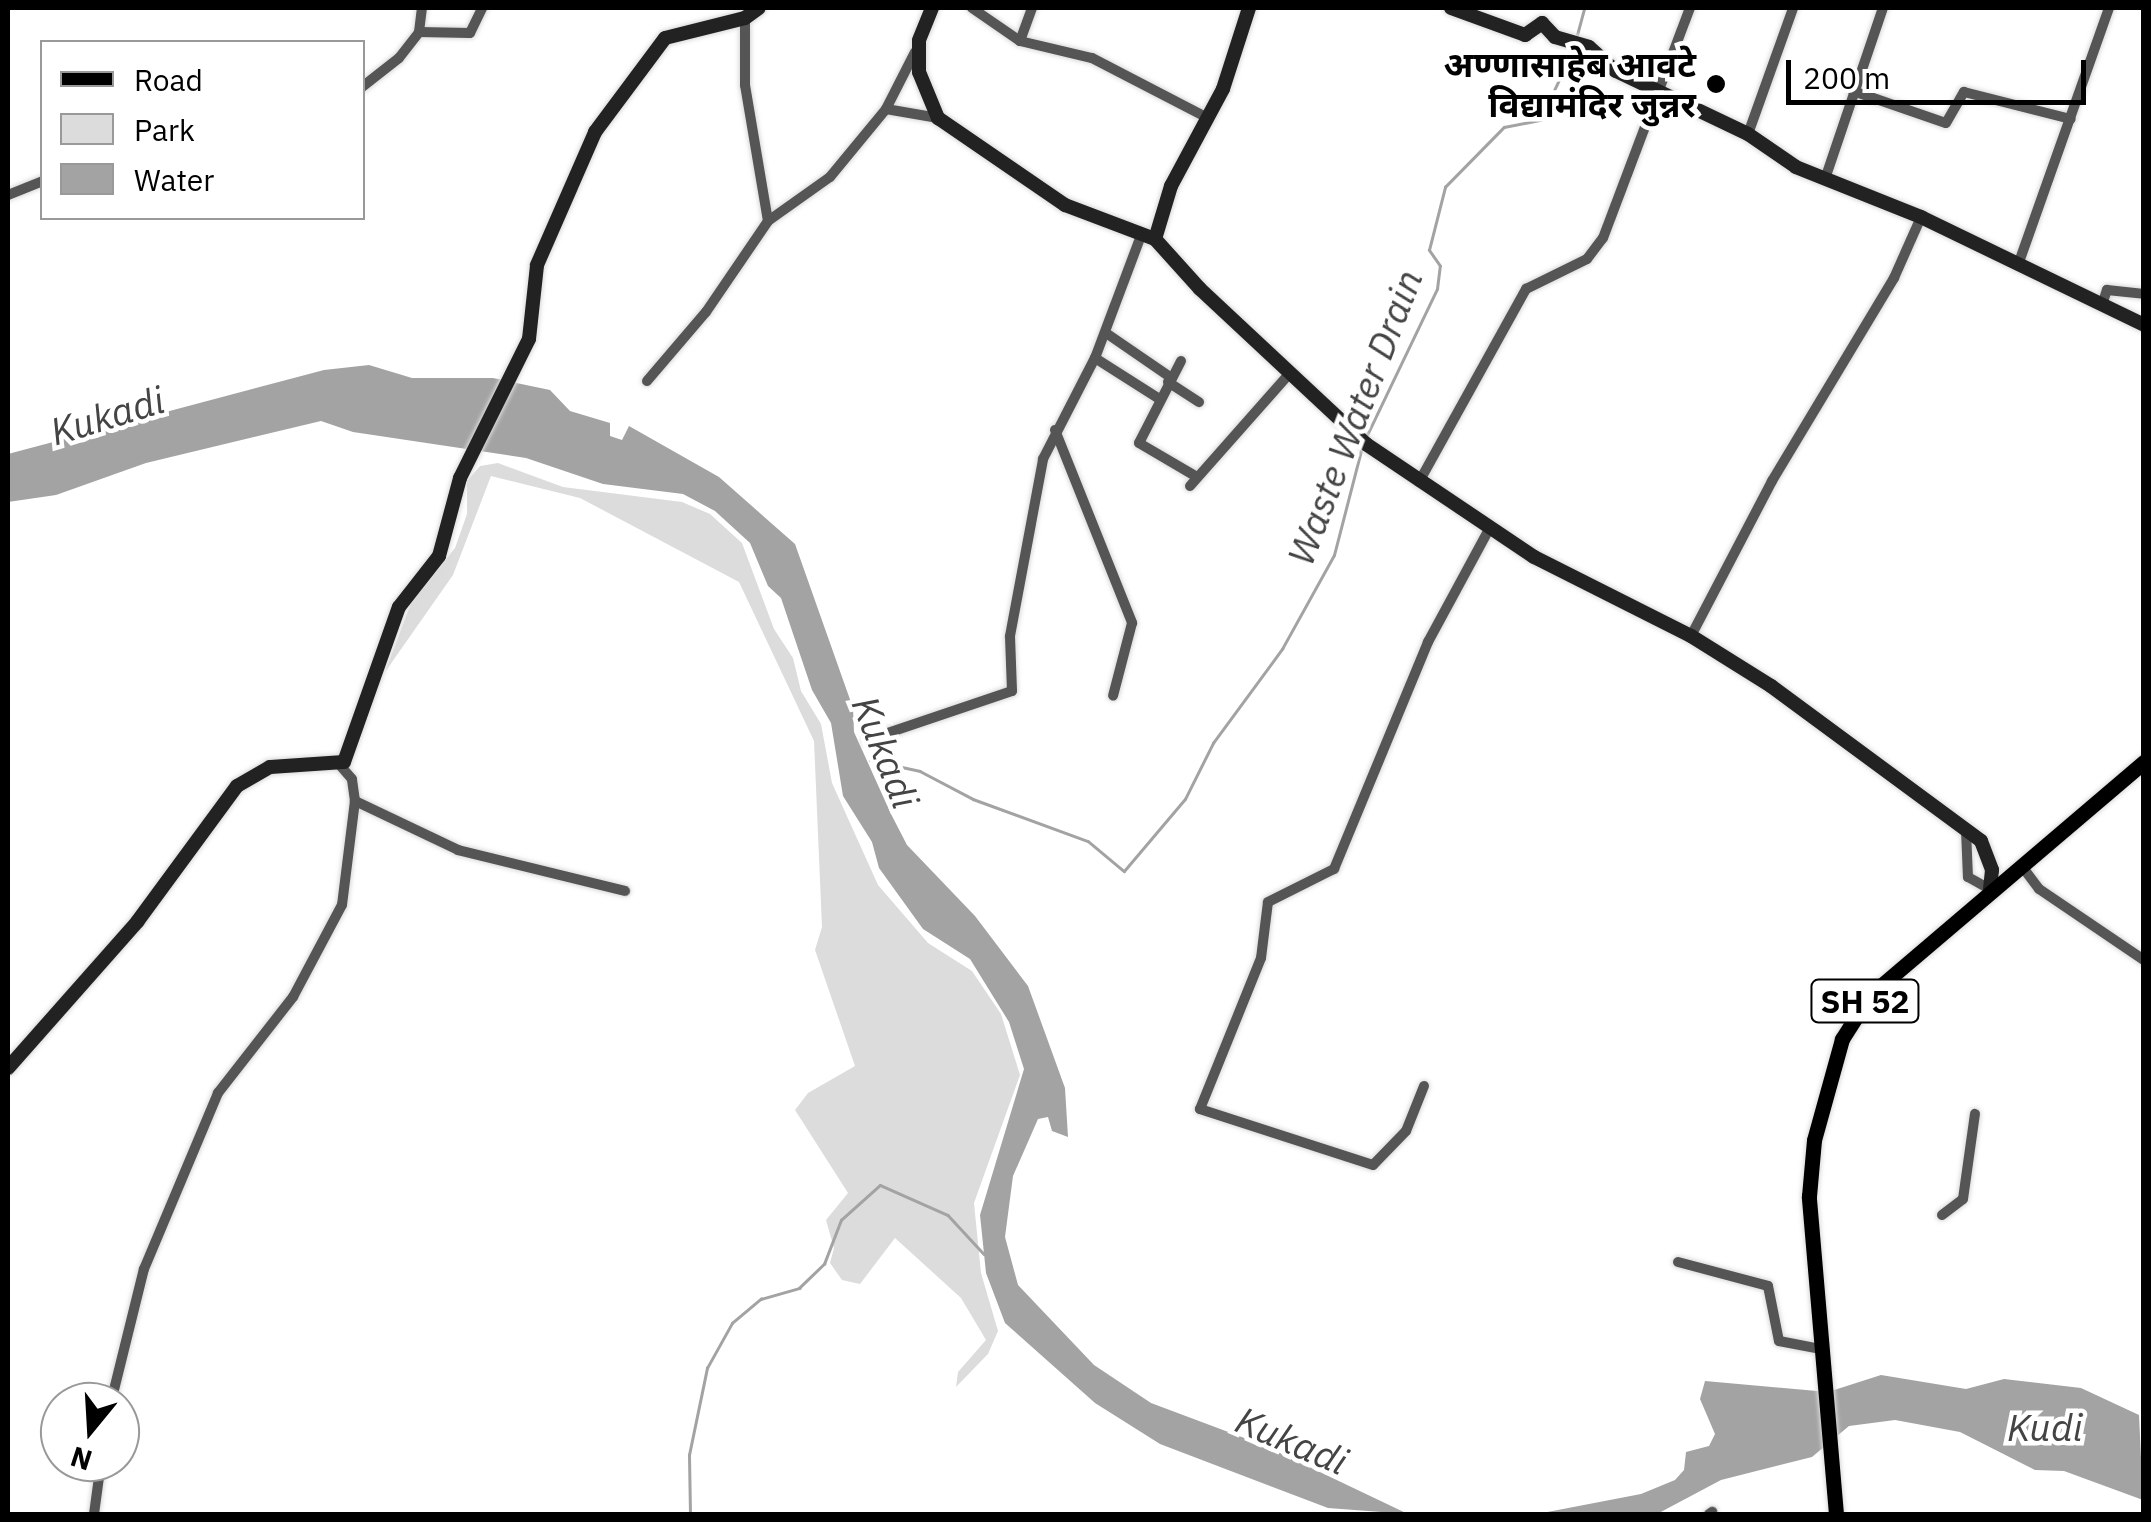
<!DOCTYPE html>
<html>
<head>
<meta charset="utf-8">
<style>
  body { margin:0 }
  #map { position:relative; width:2151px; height:1522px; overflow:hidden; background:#fff; font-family:"IBM Plex Sans","Noto Sans Devanagari",sans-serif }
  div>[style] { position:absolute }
  .green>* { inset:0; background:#dcdcdc }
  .water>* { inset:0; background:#a3a3a3 }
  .stream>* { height:2.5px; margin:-1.25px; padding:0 1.25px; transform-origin:1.25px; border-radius:1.25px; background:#a3a3a3 }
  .roads { filter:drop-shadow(0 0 2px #dbdbdb) drop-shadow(0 0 2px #dbdbdb) }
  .street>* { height:10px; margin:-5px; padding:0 5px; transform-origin:5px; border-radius:5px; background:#555 }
  .secondary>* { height:14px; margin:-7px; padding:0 7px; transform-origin:7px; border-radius:7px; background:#222 }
  .primary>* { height:15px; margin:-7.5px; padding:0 7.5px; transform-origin:7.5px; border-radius:7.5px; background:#000 }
  .dots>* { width:28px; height:28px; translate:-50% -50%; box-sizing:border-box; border:5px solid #fff; border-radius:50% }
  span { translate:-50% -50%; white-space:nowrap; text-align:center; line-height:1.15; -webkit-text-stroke:9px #fff; paint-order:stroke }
  .shield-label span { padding:2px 8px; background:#fff; border:2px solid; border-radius:8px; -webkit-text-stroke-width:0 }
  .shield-label { font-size:32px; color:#000; font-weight:700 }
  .poi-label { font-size:35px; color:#000; font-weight:700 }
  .right { translate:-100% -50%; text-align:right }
  .water-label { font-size:38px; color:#444; font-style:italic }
  .frame { position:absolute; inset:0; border:10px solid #000; pointer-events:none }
  .legend { position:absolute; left:40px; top:40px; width:325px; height:180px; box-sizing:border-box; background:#fff; border:2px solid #999; margin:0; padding:12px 18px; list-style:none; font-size:30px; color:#000 }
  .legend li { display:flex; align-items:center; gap:20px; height:50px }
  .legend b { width:50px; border:2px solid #999 }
  .north { position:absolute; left:40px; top:1382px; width:100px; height:100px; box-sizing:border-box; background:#fff; border:2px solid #999; border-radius:50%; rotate:198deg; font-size:28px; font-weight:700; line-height:40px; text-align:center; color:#000 }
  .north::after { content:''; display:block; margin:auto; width:35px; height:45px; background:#000; clip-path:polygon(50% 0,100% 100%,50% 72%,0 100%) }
  .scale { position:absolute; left:1786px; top:60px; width:300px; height:45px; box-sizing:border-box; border:5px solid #000; border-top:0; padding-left:12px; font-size:30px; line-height:35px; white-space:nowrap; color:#000; -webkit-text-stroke:8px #fff; paint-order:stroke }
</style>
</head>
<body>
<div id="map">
  <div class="green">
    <i style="clip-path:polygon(498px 463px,563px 487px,682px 502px,710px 514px,742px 543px,774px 629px,793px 658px,801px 691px,821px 724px,832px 783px,878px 885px,928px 943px,972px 971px,1001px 1014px,1020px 1075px,974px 1203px,981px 1273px,998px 1331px,988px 1354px,956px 1387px,958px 1372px,986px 1340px,961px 1298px,895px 1238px,860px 1284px,842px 1280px,830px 1263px,834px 1248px,826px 1220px,848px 1193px,795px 1110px,808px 1093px,855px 1066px,815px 950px,822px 927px,814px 741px,739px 582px,580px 498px,491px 476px,453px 575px,385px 672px,411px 603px,455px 548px,467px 514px,467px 481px,480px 466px)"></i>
  </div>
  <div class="water">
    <i style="clip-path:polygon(369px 365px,412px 378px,493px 378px,550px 390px,570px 411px,610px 423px,610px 436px,622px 440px,629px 426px,719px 477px,795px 544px,853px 708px,854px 732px,891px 814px,907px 845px,975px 916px,1028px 986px,1065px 1088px,1068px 1137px,1052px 1131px,1048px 1117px,1038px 1119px,1013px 1176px,1005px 1237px,1018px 1285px,1094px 1365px,1151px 1403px,1263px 1445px,1408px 1514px,1328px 1508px,1160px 1444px,1095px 1403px,1005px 1323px,986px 1273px,980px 1215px,1024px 1069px,1009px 1022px,970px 959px,923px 929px,879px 868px,872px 842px,843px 796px,831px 723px,812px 690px,781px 598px,768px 586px,750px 543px,715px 511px,683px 494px,603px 484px,526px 458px,353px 432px,321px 421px,146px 463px,56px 495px,8px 502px,8px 454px,324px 370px)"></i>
    <i style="clip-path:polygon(1881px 1375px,1966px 1389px,2004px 1379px,2081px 1388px,2139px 1415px,2143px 1500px,2064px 1471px,2035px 1470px,1960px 1432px,1895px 1420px,1849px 1426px,1812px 1457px,1721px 1480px,1657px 1514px,1537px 1514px,1641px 1494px,1675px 1480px,1684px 1470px,1686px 1452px,1709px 1446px,1715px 1434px,1700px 1399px,1705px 1381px,1828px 1392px)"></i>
  </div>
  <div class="stream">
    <i style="left:1577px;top:35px;width:28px;rotate:-75deg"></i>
    <i style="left:1367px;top:435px;width:162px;rotate:-64.4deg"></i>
    <i style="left:1437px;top:289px;width:23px;rotate:-83deg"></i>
    <i style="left:1440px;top:266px;width:19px;rotate:-125deg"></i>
    <i style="left:1429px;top:250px;width:65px;rotate:-75.7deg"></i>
    <i style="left:1445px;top:187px;width:84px;rotate:-45.5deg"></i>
    <i style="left:1504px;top:127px;width:37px;rotate:-11deg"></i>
    <i style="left:1540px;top:120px;width:80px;rotate:-64.7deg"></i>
    <i style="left:870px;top:760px;width:51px;rotate:12.4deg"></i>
    <i style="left:920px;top:771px;width:60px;rotate:27.8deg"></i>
    <i style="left:973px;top:799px;width:122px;rotate:20.1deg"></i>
    <i style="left:1088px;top:841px;width:47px;rotate:39.8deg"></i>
    <i style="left:1124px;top:871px;width:94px;rotate:-49.7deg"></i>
    <i style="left:1185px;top:799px;width:63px;rotate:-63.4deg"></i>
    <i style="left:1213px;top:743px;width:117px;rotate:-53.7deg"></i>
    <i style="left:1282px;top:649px;width:107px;rotate:-61deg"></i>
    <i style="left:1334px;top:555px;width:112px;rotate:-75.5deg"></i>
    <i style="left:690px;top:1514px;width:59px;rotate:-91deg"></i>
    <i style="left:689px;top:1455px;width:89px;rotate:-78.3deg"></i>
    <i style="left:707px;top:1368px;width:51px;rotate:-60.9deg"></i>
    <i style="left:732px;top:1323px;width:38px;rotate:-40deg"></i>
    <i style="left:761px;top:1299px;width:40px;rotate:-16deg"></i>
    <i style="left:799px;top:1288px;width:35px;rotate:-44deg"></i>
    <i style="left:824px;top:1264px;width:47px;rotate:-68.9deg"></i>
    <i style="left:841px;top:1220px;width:52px;rotate:-41.9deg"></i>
    <i style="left:880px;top:1185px;width:74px;rotate:23.8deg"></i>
    <i style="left:948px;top:1215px;width:53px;rotate:47.3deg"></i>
  </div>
  <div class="roads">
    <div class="street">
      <i style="left:972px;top:8px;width:58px;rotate:34.5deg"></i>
      <i style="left:1020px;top:41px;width:35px;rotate:-70deg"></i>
      <i style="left:745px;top:18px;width:67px;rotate:90deg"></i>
      <i style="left:745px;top:85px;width:138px;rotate:80.4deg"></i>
      <i style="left:768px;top:221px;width:76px;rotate:-35.4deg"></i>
      <i style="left:830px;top:177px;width:88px;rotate:-50.5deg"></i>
      <i style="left:886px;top:109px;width:53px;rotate:9.8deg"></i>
      <i style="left:419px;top:32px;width:24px;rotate:-83deg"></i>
      <i style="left:1020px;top:41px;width:74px;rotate:13.3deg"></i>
      <i style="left:1092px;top:58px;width:128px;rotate:27.4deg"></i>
      <i style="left:362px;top:87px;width:47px;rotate:-38.1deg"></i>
      <i style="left:399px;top:58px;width:33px;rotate:-52deg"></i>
      <i style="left:419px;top:32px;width:51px;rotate:1.1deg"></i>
      <i style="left:470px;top:33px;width:28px;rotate:-64deg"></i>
      <i style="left:1853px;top:91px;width:98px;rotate:19deg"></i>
      <i style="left:1946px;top:123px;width:36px;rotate:-60deg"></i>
      <i style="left:1964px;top:92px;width:110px;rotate:14.2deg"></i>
      <i style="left:886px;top:109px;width:64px;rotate:-63deg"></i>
      <i style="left:1748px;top:134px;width:134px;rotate:-70.3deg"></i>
      <i style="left:1825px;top:179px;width:181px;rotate:-71.3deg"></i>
      <i style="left:8px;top:195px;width:37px;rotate:-22deg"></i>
      <i style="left:2018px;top:265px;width:273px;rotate:-70.5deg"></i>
      <i style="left:2102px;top:305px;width:16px;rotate:-72deg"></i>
      <i style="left:2107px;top:290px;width:37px;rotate:6deg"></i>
      <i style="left:1106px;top:333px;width:78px;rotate:34.5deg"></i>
      <i style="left:1095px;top:358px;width:75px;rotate:32.4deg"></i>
      <i style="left:1181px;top:361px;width:92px;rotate:117.1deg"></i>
      <i style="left:1139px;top:443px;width:67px;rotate:30.4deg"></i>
      <i style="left:647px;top:381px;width:91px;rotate:-49.5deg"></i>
      <i style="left:706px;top:312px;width:110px;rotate:-55.7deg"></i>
      <i style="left:1168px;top:382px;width:37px;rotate:33deg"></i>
      <i style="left:1055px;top:430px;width:208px;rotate:68.2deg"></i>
      <i style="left:1132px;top:623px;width:75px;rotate:104.6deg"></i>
      <i style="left:1419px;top:482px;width:221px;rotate:-61deg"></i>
      <i style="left:1526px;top:289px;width:68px;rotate:-26.2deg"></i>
      <i style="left:1587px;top:259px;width:26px;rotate:-53deg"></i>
      <i style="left:1603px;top:238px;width:246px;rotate:-69.3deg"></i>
      <i style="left:1190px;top:486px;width:151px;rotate:-48.5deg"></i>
      <i style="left:1691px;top:636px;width:175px;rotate:-62.4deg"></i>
      <i style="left:1772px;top:481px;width:237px;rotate:-59deg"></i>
      <i style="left:1894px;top:278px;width:67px;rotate:-66.1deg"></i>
      <i style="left:867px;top:740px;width:153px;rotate:-18.7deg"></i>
      <i style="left:1012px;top:691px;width:55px;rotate:-92.1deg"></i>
      <i style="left:1010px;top:636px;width:180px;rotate:-79.4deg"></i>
      <i style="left:1043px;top:459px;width:114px;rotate:-62.8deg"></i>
      <i style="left:1095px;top:358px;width:128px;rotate:-69.4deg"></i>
      <i style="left:355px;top:801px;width:114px;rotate:25.4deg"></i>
      <i style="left:458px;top:850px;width:172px;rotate:13.8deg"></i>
      <i style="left:1966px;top:830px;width:47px;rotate:87.6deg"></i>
      <i style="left:1968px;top:877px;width:25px;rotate:29deg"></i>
      <i style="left:2021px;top:865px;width:30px;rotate:53deg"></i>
      <i style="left:2039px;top:889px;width:127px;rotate:34.1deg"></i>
      <i style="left:1424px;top:1086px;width:48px;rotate:111.8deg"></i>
      <i style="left:1406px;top:1131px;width:47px;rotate:134.1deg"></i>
      <i style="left:1373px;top:1165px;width:182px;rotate:-162.1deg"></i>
      <i style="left:1200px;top:1109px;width:163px;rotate:-68deg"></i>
      <i style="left:1261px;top:958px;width:56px;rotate:-82.9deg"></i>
      <i style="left:1268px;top:902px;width:74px;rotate:-26.6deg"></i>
      <i style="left:1334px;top:869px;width:246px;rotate:-67.5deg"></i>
      <i style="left:1428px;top:642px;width:128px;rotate:-61.6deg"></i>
      <i style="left:1942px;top:1215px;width:26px;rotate:-37deg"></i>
      <i style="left:1963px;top:1199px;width:86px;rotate:-82deg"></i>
      <i style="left:1678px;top:1262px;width:93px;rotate:14.9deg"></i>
      <i style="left:1768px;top:1286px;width:56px;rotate:78.7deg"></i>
      <i style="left:1779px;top:1341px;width:43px;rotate:10.8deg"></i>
      <i style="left:111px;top:1402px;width:137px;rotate:-76.1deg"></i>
      <i style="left:144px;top:1269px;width:191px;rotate:-67.2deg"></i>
      <i style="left:218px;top:1093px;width:122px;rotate:-52deg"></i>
      <i style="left:293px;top:997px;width:104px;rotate:-62deg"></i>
      <i style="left:342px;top:905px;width:105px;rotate:-82.9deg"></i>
      <i style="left:355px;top:801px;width:22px;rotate:-98deg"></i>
      <i style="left:352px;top:779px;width:18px;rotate:-131deg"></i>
      <i style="left:94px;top:1514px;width:52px;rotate:-82.3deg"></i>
      <i style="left:1709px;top:1514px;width:4px;rotate:-34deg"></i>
    </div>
    <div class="secondary">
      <i style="left:932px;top:8px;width:35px;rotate:112deg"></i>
      <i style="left:919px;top:41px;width:31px;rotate:90deg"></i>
      <i style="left:919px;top:72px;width:50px;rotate:67.6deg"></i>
      <i style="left:938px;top:118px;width:154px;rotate:34.4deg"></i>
      <i style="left:1065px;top:205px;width:96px;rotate:20.7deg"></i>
      <i style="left:1249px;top:8px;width:85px;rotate:107.8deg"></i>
      <i style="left:1223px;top:89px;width:110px;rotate:118.2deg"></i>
      <i style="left:1171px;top:186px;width:55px;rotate:106.8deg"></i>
      <i style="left:1155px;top:239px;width:67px;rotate:48deg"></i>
      <i style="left:1200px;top:289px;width:227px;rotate:43deg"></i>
      <i style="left:1366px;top:444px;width:202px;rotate:33.9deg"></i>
      <i style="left:1534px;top:557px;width:176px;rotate:26.7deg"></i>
      <i style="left:1691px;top:636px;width:94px;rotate:32deg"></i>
      <i style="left:1771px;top:686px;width:261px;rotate:36.4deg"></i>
      <i style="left:1981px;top:841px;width:31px;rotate:69deg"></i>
      <i style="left:1992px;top:870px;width:19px;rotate:96deg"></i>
      <i style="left:1451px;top:8px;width:79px;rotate:20deg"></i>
      <i style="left:1525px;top:35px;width:21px;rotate:-35deg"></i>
      <i style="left:1542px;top:23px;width:19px;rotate:47deg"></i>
      <i style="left:1555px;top:37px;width:35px;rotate:16deg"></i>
      <i style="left:1589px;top:47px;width:36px;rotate:42deg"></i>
      <i style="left:1616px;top:71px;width:146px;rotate:25.5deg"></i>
      <i style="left:1748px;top:134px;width:58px;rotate:34.5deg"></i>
      <i style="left:1796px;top:167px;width:135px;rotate:21.8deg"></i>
      <i style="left:1921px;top:217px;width:248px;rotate:25.8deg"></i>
      <i style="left:8px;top:1068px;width:195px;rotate:-48.5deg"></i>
      <i style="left:137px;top:922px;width:169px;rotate:-53.7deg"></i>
      <i style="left:237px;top:786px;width:38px;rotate:-30deg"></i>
      <i style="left:270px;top:767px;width:74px;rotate:-3.9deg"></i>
      <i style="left:344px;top:762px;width:164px;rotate:-70.5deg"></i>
      <i style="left:399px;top:607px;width:65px;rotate:-51.9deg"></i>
      <i style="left:439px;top:556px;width:81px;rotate:-74.9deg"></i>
      <i style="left:460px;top:478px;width:155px;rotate:-63.6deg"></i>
      <i style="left:529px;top:339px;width:74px;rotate:-83.8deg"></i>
      <i style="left:537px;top:265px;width:145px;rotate:-66.4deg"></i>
      <i style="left:595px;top:132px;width:117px;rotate:-53.3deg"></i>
      <i style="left:665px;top:38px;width:82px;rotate:-14deg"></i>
      <i style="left:745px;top:18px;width:17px;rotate:-36deg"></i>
    </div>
    <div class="primary">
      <i style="left:1836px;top:1514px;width:319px;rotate:-94.9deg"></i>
      <i style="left:1809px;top:1196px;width:56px;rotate:-84.9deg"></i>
      <i style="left:1814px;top:1140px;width:105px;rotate:-74.5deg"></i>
      <i style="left:1842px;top:1039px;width:52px;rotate:-57.5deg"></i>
      <i style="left:1870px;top:995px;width:360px;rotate:-40.4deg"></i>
    </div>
  </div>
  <div class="dots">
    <i style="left:1716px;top:84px;background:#000"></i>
  </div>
  <div class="shield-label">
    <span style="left:1865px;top:1001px">SH 52</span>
  </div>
  <div class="poi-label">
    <span class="right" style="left:1696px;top:84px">अण्णासाहेब आवटे<br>विद्यामंदिर जुन्नर</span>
  </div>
  <div class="water-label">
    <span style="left:107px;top:415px;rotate:-17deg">Kukadi</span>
    <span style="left:1354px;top:417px;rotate:-69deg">Waste Water Drain</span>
    <span style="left:886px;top:752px;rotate:68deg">Kukadi</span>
    <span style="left:2045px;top:1427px">Kudi</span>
    <span style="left:1292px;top:1440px;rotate:23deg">Kukadi</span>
  </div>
  <div class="frame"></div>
  <ul class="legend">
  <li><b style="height:12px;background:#000"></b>Road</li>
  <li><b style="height:28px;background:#dcdcdc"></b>Park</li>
  <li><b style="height:28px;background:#a3a3a3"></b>Water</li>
  </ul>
  <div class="north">N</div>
  <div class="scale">200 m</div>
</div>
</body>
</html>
